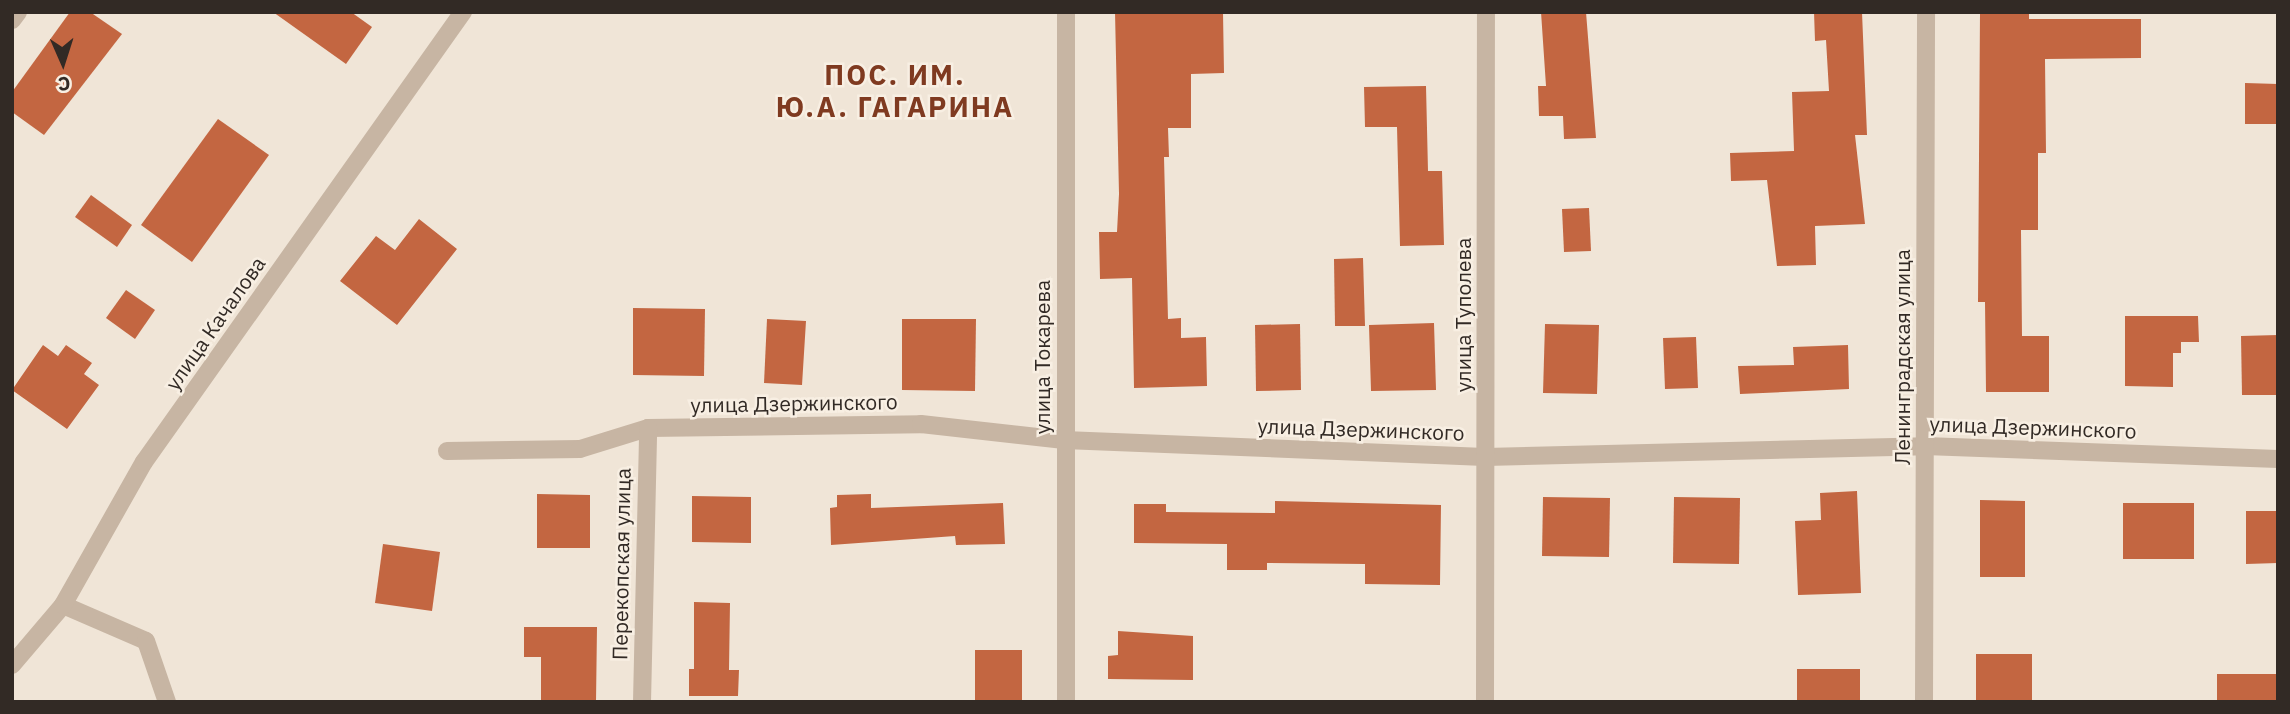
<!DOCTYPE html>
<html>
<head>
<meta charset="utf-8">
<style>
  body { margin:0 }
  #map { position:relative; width:2290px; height:714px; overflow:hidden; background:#f0e5d7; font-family:"IBM Plex Sans",sans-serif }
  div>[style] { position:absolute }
  .building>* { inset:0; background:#c36641 }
  .minor>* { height:18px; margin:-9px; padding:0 9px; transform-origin:9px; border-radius:9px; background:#c7b5a3 }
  span { translate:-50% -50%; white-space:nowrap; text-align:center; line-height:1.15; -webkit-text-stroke:5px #f8efe3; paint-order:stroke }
  .street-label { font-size:21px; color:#322a25 }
  .district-label { font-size:28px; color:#7f3a20; font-weight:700; letter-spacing:2px }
  .frame { position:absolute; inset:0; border:14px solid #322a25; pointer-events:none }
  .north { position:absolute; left:28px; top:28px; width:70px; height:70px; -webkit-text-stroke:5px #f8efe3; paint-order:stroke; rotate:177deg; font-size:19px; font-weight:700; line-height:28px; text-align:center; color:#322a25 }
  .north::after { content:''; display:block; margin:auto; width:24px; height:32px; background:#322a25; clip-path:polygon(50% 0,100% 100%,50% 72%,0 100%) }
</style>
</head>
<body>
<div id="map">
  <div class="building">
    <i style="clip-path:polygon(70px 12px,90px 12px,122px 34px,44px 135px,12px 112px,12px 92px)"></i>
    <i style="clip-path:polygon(273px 12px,351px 12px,372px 27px,346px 64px)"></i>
    <i style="clip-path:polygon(1115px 12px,1223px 12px,1224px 73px,1191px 74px,1191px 128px,1168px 128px,1169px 157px,1164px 157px,1168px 319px,1181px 318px,1181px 338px,1206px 337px,1207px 386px,1134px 388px,1132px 278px,1100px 279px,1099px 232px,1117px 232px,1119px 194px)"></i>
    <i style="clip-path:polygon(1541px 12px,1586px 12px,1596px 138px,1564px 139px,1563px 116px,1539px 116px,1538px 86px,1546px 86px)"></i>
    <i style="clip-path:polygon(1814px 12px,1862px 12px,1867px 135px,1855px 135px,1865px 224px,1815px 226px,1816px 265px,1777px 266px,1767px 180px,1731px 181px,1730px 153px,1794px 151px,1792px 92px,1829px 91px,1826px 40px,1815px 41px)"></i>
    <i style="clip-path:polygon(1980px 12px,2029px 12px,2029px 19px,2141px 19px,2141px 58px,2045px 59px,2046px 153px,2038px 153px,2038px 230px,2021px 230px,2022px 336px,2049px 336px,2049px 392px,1986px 392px,1985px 302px,1978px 302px)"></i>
    <i style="clip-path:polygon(2245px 83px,2278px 84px,2278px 124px,2245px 124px)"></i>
    <i style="clip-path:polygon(1426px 86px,1428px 171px,1442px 171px,1444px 245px,1400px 246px,1397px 127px,1365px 127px,1364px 87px)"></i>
    <i style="clip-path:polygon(218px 119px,269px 155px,192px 262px,141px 225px)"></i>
    <i style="clip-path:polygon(91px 195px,132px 225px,117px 247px,75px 217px)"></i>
    <i style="clip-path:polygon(1589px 208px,1591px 251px,1564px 252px,1562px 209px)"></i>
    <i style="clip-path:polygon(419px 219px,457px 249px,397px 325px,340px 281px,376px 236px,395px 250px)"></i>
    <i style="clip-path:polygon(1363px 258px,1365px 326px,1335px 326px,1334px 259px)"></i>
    <i style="clip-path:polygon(126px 290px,155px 310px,135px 339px,106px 318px)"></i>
    <i style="clip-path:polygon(633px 308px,705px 309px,704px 376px,633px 375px)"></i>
    <i style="clip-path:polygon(2125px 316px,2198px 316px,2199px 342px,2181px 342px,2181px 353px,2173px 353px,2173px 387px,2125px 386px)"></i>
    <i style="clip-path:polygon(767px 319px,806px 321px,802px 385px,764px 383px)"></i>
    <i style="clip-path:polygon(902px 319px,976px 319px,975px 391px,902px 390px)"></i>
    <i style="clip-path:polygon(1434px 323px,1436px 390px,1371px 391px,1369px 325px)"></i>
    <i style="clip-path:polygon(1300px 324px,1301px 390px,1256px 391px,1255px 325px)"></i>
    <i style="clip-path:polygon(1545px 324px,1599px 325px,1597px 394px,1543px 393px)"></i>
    <i style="clip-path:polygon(2278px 335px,2278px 395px,2242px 395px,2241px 336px)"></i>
    <i style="clip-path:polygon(1696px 337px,1698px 388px,1665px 389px,1663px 338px)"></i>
    <i style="clip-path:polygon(43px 345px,58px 356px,66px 345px,92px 363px,84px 374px,99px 385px,67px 429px,12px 390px)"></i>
    <i style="clip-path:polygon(1848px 345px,1849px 389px,1740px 394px,1738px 366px,1794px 365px,1793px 347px)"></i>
    <i style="clip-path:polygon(1857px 491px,1861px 593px,1798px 595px,1795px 521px,1821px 520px,1820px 493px)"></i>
    <i style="clip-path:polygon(537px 494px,590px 495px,590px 548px,537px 548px)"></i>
    <i style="clip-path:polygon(871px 494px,871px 508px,1003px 503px,1005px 544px,956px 545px,955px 536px,831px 545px,830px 508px,837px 507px,837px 495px)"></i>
    <i style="clip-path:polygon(692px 496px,751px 497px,751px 543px,692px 542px)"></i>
    <i style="clip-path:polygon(1543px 497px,1610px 498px,1609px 557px,1542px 556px)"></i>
    <i style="clip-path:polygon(1674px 497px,1740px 498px,1739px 564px,1673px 563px)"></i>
    <i style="clip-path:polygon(1980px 500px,2025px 501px,2025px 577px,1980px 577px)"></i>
    <i style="clip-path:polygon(1275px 501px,1441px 505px,1440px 585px,1365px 584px,1365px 564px,1267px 563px,1267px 570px,1227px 570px,1227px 544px,1134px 543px,1134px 504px,1166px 504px,1166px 512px,1275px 513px)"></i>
    <i style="clip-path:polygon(2123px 503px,2194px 503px,2194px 559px,2123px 559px)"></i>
    <i style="clip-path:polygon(2246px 511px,2278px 511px,2278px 563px,2246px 564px)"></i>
    <i style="clip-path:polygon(383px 544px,440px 552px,432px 611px,375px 603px)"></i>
    <i style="clip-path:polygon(694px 602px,730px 603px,729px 670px,739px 670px,738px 696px,689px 696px,689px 669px,694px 669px)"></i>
    <i style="clip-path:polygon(524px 627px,597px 627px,596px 702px,541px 702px,541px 657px,524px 657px)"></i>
    <i style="clip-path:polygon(1118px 631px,1193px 636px,1193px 680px,1108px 679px,1108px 656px,1118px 655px)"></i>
    <i style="clip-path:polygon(975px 650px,1022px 650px,1022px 702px,975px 702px)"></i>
    <i style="clip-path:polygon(1976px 654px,2032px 654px,2032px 702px,1976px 702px)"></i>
    <i style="clip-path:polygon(1797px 669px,1860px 669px,1860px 702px,1797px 702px)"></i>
    <i style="clip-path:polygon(2217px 674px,2277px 674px,2277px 702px,2217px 702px)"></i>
  </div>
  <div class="minor">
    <i style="left:12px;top:20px;width:10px;rotate:-53deg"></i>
    <i style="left:447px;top:451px;width:133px;rotate:-0.9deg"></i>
    <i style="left:580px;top:449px;width:71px;rotate:-17.2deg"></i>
    <i style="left:648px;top:428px;width:273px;rotate:-0.8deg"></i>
    <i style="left:921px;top:424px;width:144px;rotate:6.4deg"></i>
    <i style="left:1064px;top:440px;width:421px;rotate:2.3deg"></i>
    <i style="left:1485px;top:457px;width:440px;rotate:-1.4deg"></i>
    <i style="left:1925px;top:446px;width:353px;rotate:2.1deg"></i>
    <i style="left:63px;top:605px;width:90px;rotate:23.4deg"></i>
    <i style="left:146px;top:641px;width:65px;rotate:71deg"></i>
    <i style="left:12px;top:665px;width:79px;rotate:-49.6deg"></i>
    <i style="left:63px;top:605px;width:164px;rotate:-60.5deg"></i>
    <i style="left:144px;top:462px;width:552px;rotate:-54.67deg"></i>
    <i style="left:642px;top:702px;width:274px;rotate:-88.7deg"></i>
    <i style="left:1066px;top:702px;width:690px;rotate:-90deg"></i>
    <i style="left:1485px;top:702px;width:690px;rotate:-89.92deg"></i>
    <i style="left:1924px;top:702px;width:690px;rotate:-89.83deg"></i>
  </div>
  <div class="street-label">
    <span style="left:1463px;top:315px;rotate:-90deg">улица Туполева</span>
    <span style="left:215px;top:323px;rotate:-55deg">улица Качалова</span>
    <span style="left:1042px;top:357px;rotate:-90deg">улица Токарева</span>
    <span style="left:1902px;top:357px;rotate:-90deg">Ленинградская улица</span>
    <span style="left:794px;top:403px;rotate:-1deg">улица Дзержинского</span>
    <span style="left:2033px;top:427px;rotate:2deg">улица Дзержинского</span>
    <span style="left:1361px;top:429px;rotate:2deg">улица Дзержинского</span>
    <span style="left:621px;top:564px;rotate:-89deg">Перекопская улица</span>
  </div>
  <div class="district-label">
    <span style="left:895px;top:91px">ПОС. ИМ.<br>Ю.А. ГАГАРИНА</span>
  </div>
  <div class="frame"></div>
  <div class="north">С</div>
</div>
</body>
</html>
